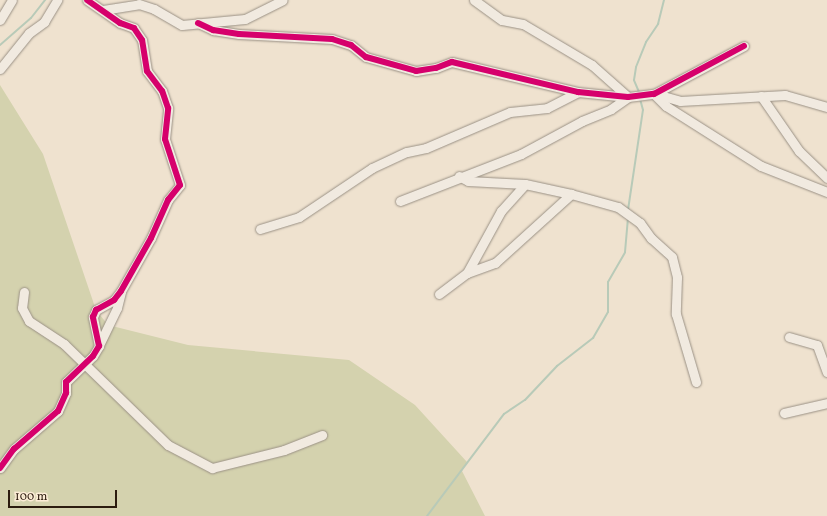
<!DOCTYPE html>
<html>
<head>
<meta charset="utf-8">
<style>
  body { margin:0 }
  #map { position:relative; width:827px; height:516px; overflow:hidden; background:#efe2cf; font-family:Vollkorn,serif }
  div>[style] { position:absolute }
  .green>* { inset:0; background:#d4d2ae }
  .stream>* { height:2px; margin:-1px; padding:0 1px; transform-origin:1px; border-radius:1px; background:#b8cab8 }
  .roads { filter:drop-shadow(0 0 1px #9a9185) drop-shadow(0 0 1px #9a9185) }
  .minor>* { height:9px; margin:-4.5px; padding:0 4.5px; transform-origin:4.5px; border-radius:4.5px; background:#f1eae0 }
  .cycleway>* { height:6px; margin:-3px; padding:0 3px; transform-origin:3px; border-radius:3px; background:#d6006c }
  span { translate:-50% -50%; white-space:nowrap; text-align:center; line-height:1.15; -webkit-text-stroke:3px #fdedd7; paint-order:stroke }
  .scale { position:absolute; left:8px; top:490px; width:109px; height:18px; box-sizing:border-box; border:2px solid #2c1c0f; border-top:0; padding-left:5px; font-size:12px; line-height:14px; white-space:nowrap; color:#2c1c0f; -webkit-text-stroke:3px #fdedd7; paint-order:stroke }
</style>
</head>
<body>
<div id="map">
  <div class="green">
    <i style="clip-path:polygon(0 85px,43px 154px,96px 310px,108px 325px,188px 345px,349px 360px,415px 405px,467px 462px,462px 471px,485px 516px,0 516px)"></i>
  </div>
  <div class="stream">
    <i style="left:0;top:45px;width:41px;rotate:-41.1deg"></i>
    <i style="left:31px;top:18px;width:23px;rotate:-52deg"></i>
    <i style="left:639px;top:92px;width:13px;rotate:-113deg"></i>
    <i style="left:634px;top:80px;width:13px;rotate:-81deg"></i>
    <i style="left:636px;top:67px;width:27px;rotate:-68deg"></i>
    <i style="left:646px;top:42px;width:22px;rotate:-56deg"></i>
    <i style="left:658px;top:24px;width:25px;rotate:-76deg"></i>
    <i style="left:628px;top:210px;width:101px;rotate:-81.5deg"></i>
    <i style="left:643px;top:110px;width:11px;rotate:-105deg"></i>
    <i style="left:427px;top:516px;width:128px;rotate:-53deg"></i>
    <i style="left:504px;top:414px;width:25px;rotate:-34deg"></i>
    <i style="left:525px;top:400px;width:47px;rotate:-46.7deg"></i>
    <i style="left:557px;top:366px;width:46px;rotate:-37.9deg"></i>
    <i style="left:593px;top:338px;width:30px;rotate:-60deg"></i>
    <i style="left:608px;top:312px;width:30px;rotate:-90deg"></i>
    <i style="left:608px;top:282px;width:34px;rotate:-60deg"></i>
    <i style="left:625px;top:252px;width:34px;rotate:-85deg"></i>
  </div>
  <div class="roads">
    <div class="minor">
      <i style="left:474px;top:0;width:34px;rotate:36deg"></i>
      <i style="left:502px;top:20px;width:21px;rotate:11deg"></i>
      <i style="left:523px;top:24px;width:80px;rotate:30.7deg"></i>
      <i style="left:592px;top:65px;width:48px;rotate:41.6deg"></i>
      <i style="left:103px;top:10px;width:36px;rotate:-9deg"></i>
      <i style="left:139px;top:4px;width:16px;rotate:18deg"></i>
      <i style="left:154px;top:9px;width:32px;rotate:30deg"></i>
      <i style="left:182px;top:25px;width:63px;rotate:-5.4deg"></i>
      <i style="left:245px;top:19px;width:42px;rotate:-26.6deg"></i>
      <i style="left:0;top:20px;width:23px;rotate:-59deg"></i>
      <i style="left:198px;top:23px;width:17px;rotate:25deg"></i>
      <i style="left:213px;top:30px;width:26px;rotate:9deg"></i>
      <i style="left:239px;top:34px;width:93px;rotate:3.1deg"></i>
      <i style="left:332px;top:39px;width:20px;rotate:18deg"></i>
      <i style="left:351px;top:45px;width:19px;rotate:39deg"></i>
      <i style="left:366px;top:57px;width:52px;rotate:15.6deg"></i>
      <i style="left:416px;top:71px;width:20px;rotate:-9deg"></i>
      <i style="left:436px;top:68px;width:17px;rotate:-21deg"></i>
      <i style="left:452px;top:62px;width:130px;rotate:13.4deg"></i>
      <i style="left:578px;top:92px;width:50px;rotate:5.7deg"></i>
      <i style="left:628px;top:97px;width:26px;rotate:-7deg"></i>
      <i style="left:654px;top:94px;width:102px;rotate:-28.1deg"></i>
      <i style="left:0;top:69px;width:46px;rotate:-51.1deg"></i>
      <i style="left:29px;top:33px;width:19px;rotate:-36deg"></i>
      <i style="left:44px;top:22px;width:26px;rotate:-59deg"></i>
      <i style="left:654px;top:94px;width:17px;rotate:45deg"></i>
      <i style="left:666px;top:106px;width:112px;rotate:32.3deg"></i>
      <i style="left:761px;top:166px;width:71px;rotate:21.5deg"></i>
      <i style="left:656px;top:94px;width:25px;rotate:16deg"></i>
      <i style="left:680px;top:101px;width:105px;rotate:-3.3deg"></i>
      <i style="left:785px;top:95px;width:44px;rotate:15.9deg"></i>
      <i style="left:761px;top:96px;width:67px;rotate:55.4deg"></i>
      <i style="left:799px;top:151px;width:39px;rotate:44deg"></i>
      <i style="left:459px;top:176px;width:10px;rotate:29deg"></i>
      <i style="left:468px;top:181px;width:57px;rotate:3deg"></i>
      <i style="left:525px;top:184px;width:47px;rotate:12.3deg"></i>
      <i style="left:571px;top:194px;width:49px;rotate:15.5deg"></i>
      <i style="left:618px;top:207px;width:27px;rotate:36deg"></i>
      <i style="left:640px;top:223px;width:19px;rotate:54deg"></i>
      <i style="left:651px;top:238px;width:28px;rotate:42deg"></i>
      <i style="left:672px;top:257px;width:21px;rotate:76deg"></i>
      <i style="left:677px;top:277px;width:37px;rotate:92deg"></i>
      <i style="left:676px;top:314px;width:71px;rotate:73.6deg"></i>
      <i style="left:400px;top:201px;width:130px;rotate:-21.2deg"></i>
      <i style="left:521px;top:154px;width:69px;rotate:-28.4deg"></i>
      <i style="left:582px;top:121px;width:31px;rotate:-22deg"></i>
      <i style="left:611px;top:109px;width:21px;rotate:-35deg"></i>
      <i style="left:260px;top:229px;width:41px;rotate:-17.1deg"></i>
      <i style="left:299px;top:217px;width:88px;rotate:-33.9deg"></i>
      <i style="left:372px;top:168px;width:38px;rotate:-25deg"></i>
      <i style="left:407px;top:152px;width:19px;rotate:-12deg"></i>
      <i style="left:426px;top:148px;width:91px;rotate:-23.2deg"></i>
      <i style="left:510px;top:112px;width:37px;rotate:-6deg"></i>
      <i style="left:547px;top:108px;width:35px;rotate:-27deg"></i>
      <i style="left:467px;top:273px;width:30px;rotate:-20deg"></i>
      <i style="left:495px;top:263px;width:103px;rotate:-42.2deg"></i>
      <i style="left:24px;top:292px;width:16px;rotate:97deg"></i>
      <i style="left:22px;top:308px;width:15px;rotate:62deg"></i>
      <i style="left:29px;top:321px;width:42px;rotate:33.3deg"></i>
      <i style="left:64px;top:344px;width:145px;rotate:44.2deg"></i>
      <i style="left:168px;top:445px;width:50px;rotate:27.6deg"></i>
      <i style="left:212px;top:468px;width:74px;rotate:-14deg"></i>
      <i style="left:284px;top:450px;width:41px;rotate:-21.5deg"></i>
      <i style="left:439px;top:294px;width:35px;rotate:-37deg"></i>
      <i style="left:467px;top:273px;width:71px;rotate:-61.3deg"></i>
      <i style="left:501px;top:211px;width:36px;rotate:-48deg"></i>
      <i style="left:789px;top:337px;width:29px;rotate:16deg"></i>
      <i style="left:817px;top:345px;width:29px;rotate:70deg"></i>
      <i style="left:99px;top:345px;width:41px;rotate:-64.1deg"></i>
      <i style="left:117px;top:308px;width:16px;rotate:-76deg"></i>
      <i style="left:784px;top:413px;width:44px;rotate:-13.1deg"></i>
      <i style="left:0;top:468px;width:24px;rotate:-54deg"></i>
      <i style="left:14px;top:449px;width:58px;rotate:-40.8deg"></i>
      <i style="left:58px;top:411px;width:20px;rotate:-66deg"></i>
      <i style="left:66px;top:393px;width:11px;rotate:-90deg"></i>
      <i style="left:66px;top:382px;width:37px;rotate:-44deg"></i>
      <i style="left:93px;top:356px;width:12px;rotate:-59deg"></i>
      <i style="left:99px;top:346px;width:30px;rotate:-102deg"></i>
      <i style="left:93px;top:317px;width:8px;rotate:-67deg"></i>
      <i style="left:96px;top:310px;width:21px;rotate:-29deg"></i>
      <i style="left:114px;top:300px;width:11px;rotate:-52deg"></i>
      <i style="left:121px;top:291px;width:61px;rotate:-60.5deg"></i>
      <i style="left:151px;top:238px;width:42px;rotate:-65.9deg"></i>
      <i style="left:168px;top:200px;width:19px;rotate:-51deg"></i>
      <i style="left:180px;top:185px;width:48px;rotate:-108.1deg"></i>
      <i style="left:165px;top:139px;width:31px;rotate:-84deg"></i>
      <i style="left:168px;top:108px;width:18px;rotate:-109deg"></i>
      <i style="left:162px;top:91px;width:25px;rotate:-127deg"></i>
      <i style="left:147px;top:71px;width:31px;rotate:-99deg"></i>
      <i style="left:142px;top:40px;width:14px;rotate:-124deg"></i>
      <i style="left:134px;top:28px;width:15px;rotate:-160deg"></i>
      <i style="left:120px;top:23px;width:40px;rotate:-145.1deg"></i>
    </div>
  </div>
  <div class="cycleway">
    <i style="left:198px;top:23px;width:17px;rotate:25deg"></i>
    <i style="left:213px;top:30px;width:26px;rotate:9deg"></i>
    <i style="left:239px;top:34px;width:93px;rotate:3.1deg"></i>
    <i style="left:332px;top:39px;width:20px;rotate:18deg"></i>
    <i style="left:351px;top:45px;width:19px;rotate:39deg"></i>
    <i style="left:366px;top:57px;width:52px;rotate:15.6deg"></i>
    <i style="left:416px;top:71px;width:20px;rotate:-9deg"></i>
    <i style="left:436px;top:68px;width:17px;rotate:-21deg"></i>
    <i style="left:452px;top:62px;width:130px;rotate:13.4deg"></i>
    <i style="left:578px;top:92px;width:50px;rotate:5.7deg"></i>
    <i style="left:628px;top:97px;width:26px;rotate:-7deg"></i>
    <i style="left:654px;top:94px;width:102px;rotate:-28.1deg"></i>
    <i style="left:0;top:468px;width:24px;rotate:-54deg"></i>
    <i style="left:14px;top:449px;width:58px;rotate:-40.8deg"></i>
    <i style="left:58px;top:411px;width:20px;rotate:-66deg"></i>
    <i style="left:66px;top:393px;width:11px;rotate:-90deg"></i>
    <i style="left:66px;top:382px;width:37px;rotate:-44deg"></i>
    <i style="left:93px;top:356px;width:12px;rotate:-59deg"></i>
    <i style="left:99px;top:346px;width:30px;rotate:-102deg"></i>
    <i style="left:93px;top:317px;width:8px;rotate:-67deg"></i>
    <i style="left:96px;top:310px;width:21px;rotate:-29deg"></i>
    <i style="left:114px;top:300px;width:11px;rotate:-52deg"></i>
    <i style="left:121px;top:291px;width:61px;rotate:-60.5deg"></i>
    <i style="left:151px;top:238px;width:42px;rotate:-65.9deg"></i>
    <i style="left:168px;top:200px;width:19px;rotate:-51deg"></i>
    <i style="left:180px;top:185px;width:48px;rotate:-108.1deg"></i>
    <i style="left:165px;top:139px;width:31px;rotate:-84deg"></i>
    <i style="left:168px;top:108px;width:18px;rotate:-109deg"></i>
    <i style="left:162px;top:91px;width:25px;rotate:-127deg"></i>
    <i style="left:147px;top:71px;width:31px;rotate:-99deg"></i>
    <i style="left:142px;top:40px;width:14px;rotate:-124deg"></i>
    <i style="left:134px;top:28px;width:15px;rotate:-160deg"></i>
    <i style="left:120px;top:23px;width:40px;rotate:-145.1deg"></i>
  </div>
  <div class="scale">100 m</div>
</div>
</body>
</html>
